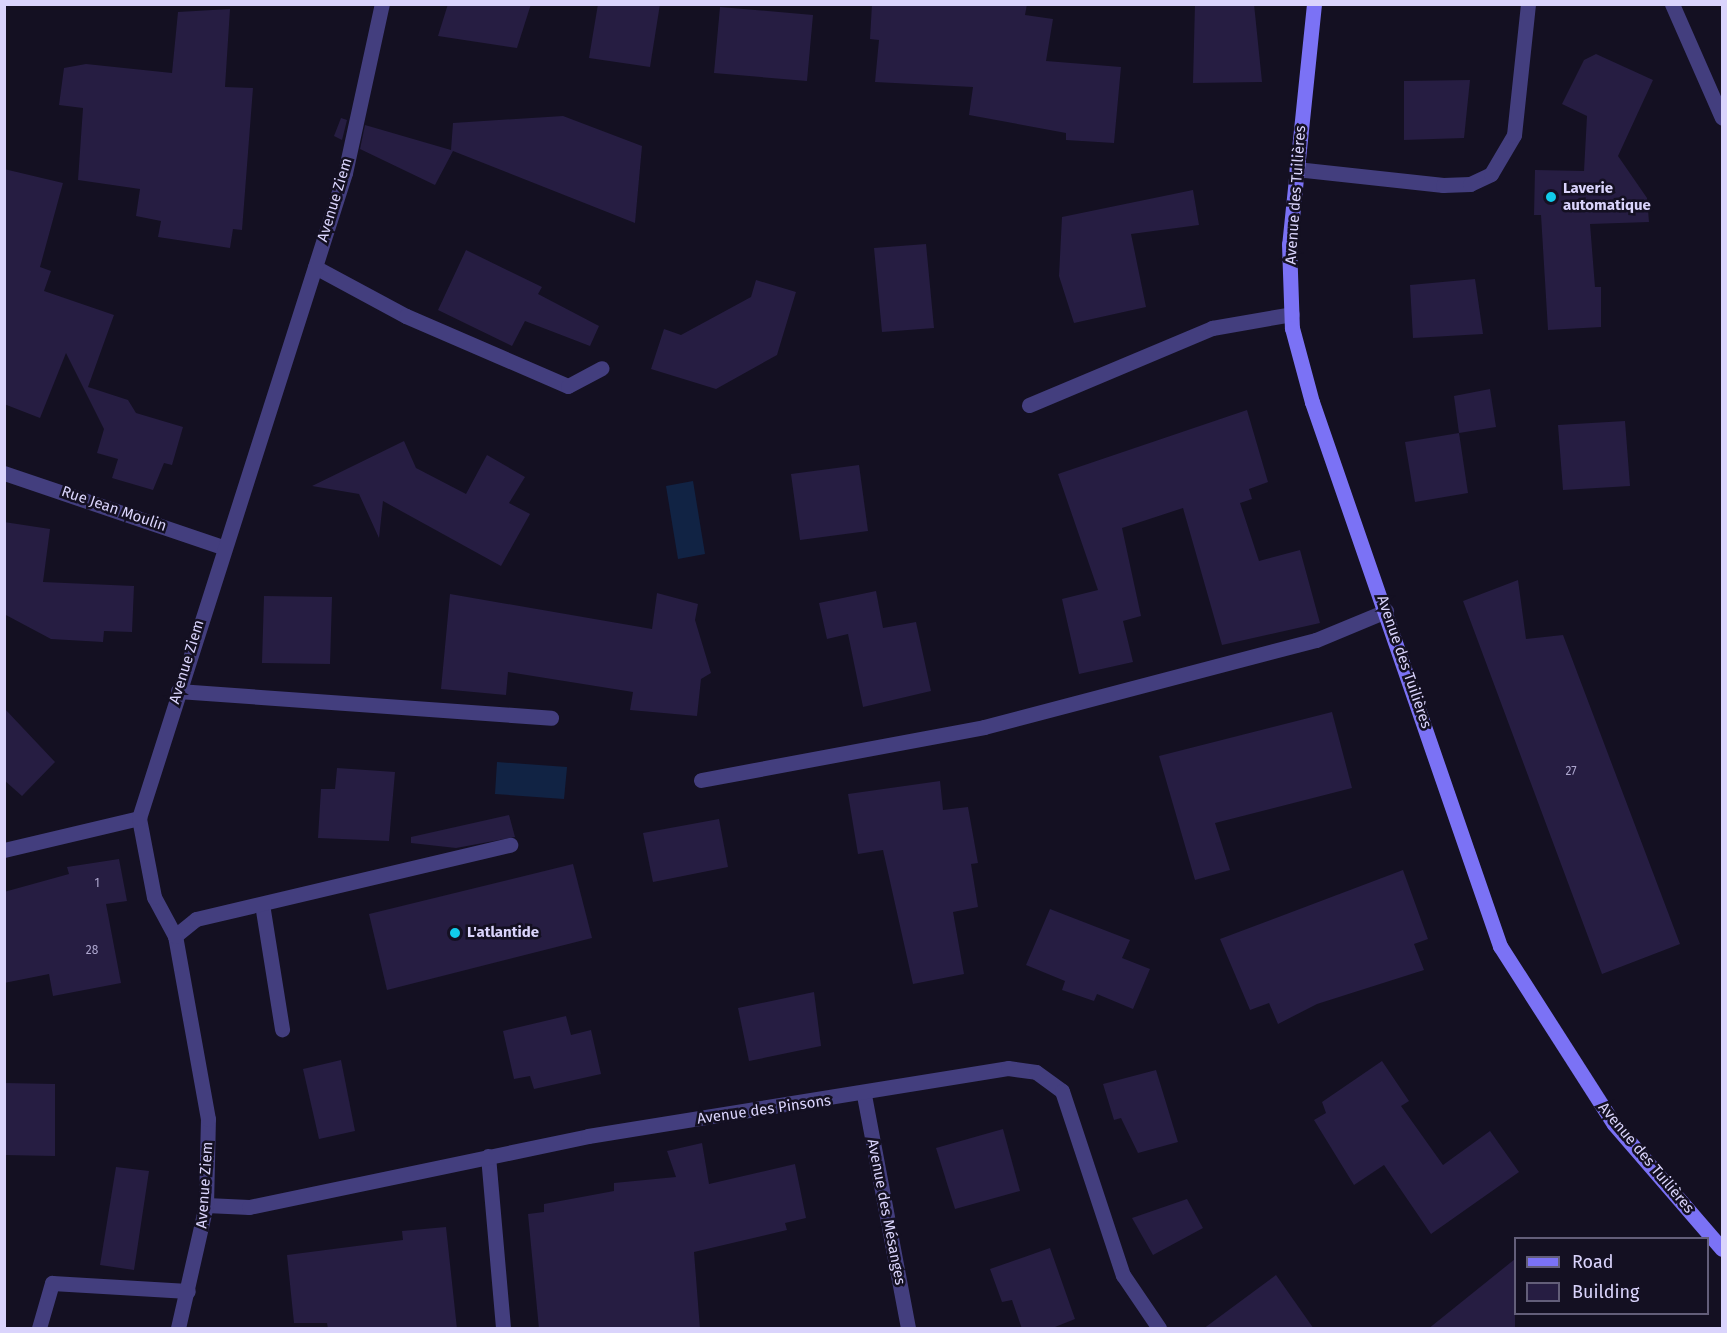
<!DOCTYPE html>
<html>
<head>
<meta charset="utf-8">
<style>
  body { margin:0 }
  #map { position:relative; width:1727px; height:1333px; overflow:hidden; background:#141022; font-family:"Fira Sans",sans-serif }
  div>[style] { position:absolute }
  .water>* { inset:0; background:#112344 }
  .building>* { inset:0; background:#261d42 }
  .lane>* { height:15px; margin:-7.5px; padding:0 7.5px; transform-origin:7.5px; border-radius:7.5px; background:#433e7e }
  .street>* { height:15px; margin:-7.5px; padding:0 7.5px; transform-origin:7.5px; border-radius:7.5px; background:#433e7e }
  .secondary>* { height:15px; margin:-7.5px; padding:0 7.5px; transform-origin:7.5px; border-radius:7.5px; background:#7b72f5 }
  .dots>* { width:16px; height:16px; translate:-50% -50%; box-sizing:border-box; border:3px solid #141022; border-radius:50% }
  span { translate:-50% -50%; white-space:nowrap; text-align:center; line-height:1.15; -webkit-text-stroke:5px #141022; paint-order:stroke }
  .number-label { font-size:12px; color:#ada6ce }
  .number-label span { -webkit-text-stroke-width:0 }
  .poi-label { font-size:15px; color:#dad4fc; font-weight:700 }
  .left { translate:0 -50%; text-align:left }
  .street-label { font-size:15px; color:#dad4fc }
  .frame { position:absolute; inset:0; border:6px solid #dad4fc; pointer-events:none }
  .legend { position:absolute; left:1514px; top:1237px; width:195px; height:78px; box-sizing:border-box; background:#141022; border:2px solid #635e79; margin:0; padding:8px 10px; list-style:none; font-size:18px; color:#dad4fc }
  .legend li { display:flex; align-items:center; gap:12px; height:30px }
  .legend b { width:30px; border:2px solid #635e79 }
</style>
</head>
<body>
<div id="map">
  <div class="water">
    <i style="clip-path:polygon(693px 481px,705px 554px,678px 559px,666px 486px)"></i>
    <i style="clip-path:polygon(497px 762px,567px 767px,564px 799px,495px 794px)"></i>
  </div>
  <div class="building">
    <i style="clip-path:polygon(448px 4px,531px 4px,517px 48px,438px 36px)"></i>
    <i style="clip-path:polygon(598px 4px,660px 4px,650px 67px,589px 58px)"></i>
    <i style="clip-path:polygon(872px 4px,1027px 4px,1025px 15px,1053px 19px,1046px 61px,1121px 67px,1114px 143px,1066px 140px,1066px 133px,969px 115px,973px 87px,875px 82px,879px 40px,870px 39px)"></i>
    <i style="clip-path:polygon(1195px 4px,1254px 4px,1262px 82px,1193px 83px)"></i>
    <i style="clip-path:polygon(720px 7px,813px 15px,807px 81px,714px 73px)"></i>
    <i style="clip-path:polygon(230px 9px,225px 87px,253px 88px,242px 230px,233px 229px,230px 248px,158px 237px,161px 221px,136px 216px,140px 189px,78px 180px,83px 108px,59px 105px,64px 68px,86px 64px,172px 73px,178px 12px)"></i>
    <i style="clip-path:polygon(1596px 54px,1653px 80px,1618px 156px,1647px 198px,1649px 222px,1590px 224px,1595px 287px,1601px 287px,1601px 327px,1548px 330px,1541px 215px,1534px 215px,1535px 170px,1584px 171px,1587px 116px,1562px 104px,1584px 60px)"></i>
    <i style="clip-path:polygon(1470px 80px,1464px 138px,1404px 140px,1404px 81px)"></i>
    <i style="clip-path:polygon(563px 116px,642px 146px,635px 223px,453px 151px,435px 185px,360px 149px,365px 125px,451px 150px,453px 123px)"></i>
    <i style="clip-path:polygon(341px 118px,347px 120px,342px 140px,334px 136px)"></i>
    <i style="clip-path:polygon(4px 169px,63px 183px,40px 267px,51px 271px,44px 291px,114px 315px,88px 387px,128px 400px,136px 413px,183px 427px,172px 465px,164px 463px,153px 490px,112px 478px,118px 459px,97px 453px,104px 429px,66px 353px,40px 418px,4px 404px)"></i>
    <i style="clip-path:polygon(1193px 190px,1199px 225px,1131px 234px,1146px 307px,1074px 323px,1059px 276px,1062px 217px)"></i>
    <i style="clip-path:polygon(926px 244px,934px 328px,882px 332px,874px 248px)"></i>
    <i style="clip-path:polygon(466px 250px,542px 287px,538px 294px,599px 326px,590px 346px,525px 321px,512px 346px,438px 310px)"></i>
    <i style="clip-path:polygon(1475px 279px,1483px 334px,1413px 338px,1410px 285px)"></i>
    <i style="clip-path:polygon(756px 280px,796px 292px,777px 355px,716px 389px,651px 369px,664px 329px,681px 335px,751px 297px)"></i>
    <i style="clip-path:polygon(1490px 389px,1496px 427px,1459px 433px,1454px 396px)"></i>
    <i style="clip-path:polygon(1247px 410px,1268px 482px,1249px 489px,1252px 499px,1240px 503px,1259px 561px,1300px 550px,1320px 623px,1222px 645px,1183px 508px,1122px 528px,1141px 616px,1123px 621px,1133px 662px,1079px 674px,1062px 599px,1098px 590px,1058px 474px)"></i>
    <i style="clip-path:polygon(1625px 421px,1630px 486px,1563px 490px,1558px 425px)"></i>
    <i style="clip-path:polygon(1459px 433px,1468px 493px,1415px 502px,1405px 442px)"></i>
    <i style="clip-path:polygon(404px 441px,416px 468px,466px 494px,487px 455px,525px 477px,509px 503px,530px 514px,501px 566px,383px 501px,379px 538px,359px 494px,312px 486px)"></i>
    <i style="clip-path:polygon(859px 465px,868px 531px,800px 540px,791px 474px)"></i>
    <i style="clip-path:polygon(4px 522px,50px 529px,43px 582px,134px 586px,132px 632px,104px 631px,103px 642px,51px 639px,4px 614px)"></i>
    <i style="clip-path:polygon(1518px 580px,1526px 639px,1563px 635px,1680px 944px,1602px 974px,1463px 601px)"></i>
    <i style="clip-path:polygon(876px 591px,883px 628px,916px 622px,931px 691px,863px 707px,848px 634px,827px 639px,819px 603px)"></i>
    <i style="clip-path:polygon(657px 593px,698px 604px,695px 620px,711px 673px,701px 679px,697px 716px,630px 710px,633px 692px,508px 672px,506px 695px,441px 689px,450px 594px,652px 629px)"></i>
    <i style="clip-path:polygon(264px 596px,332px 597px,330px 664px,262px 663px)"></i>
    <i style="clip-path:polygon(4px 708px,55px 762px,22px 796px,4px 780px)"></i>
    <i style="clip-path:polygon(1332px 712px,1352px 788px,1215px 823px,1230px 870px,1195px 880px,1159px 756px)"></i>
    <i style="clip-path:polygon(337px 768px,395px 772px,389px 841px,318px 838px,321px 789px,335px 789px)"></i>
    <i style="clip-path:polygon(940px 781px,943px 810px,968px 807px,978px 863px,971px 864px,978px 907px,953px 912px,964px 974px,913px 984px,883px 850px,858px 854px,848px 794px)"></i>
    <i style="clip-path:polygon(509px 815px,515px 837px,456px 848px,411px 843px,411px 837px)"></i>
    <i style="clip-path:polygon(719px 819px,728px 867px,653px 882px,643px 833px)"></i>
    <i style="clip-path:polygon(119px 859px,127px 901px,106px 904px,121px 983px,53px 996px,49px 974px,4px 983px,4px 892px,69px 874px,67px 867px)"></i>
    <i style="clip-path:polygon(573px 864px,592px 938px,387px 990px,369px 914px)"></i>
    <i style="clip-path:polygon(1403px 870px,1428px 939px,1414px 944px,1424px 970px,1317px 1004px,1278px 1024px,1269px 1003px,1250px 1010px,1220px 939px)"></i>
    <i style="clip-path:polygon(1050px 909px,1130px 940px,1122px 958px,1150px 969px,1133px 1009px,1097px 994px,1094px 1001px,1062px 990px,1065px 981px,1026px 965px)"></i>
    <i style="clip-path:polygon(814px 992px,821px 1046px,749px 1061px,738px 1008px)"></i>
    <i style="clip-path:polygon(566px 1016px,571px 1035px,591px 1030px,601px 1074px,534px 1089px,530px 1076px,514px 1079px,503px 1031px)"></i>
    <i style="clip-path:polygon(341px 1060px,355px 1131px,319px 1139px,303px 1069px)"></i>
    <i style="clip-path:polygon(1382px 1061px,1409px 1101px,1401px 1106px,1443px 1165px,1490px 1131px,1519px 1172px,1431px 1234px,1384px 1165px,1354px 1185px,1314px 1120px,1326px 1113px,1322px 1102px)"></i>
    <i style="clip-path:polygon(1156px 1070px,1178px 1142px,1138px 1153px,1121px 1118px,1114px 1120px,1103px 1084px)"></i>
    <i style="clip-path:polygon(4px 1083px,55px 1084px,55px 1156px,4px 1155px)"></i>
    <i style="clip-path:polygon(1003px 1129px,1020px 1191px,955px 1209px,936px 1148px)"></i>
    <i style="clip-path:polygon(702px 1143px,709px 1184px,795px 1164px,806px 1218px,785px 1223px,787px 1230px,694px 1252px,700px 1329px,539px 1329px,528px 1214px,544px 1212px,544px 1204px,614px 1191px,614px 1183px,676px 1177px,667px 1151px)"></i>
    <i style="clip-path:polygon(116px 1167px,149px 1171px,134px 1270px,100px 1265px)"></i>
    <i style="clip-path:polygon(1187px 1199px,1203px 1228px,1153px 1255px,1132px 1218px)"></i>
    <i style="clip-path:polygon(446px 1227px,457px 1329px,328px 1329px,327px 1323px,294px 1323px,287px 1255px,403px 1240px,402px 1231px)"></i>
    <i style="clip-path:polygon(1050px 1248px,1075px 1319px,1050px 1329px,1022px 1329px,1012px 1300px,1002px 1302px,990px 1269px)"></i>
    <i style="clip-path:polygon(1515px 1259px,1515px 1329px,1428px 1329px)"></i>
    <i style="clip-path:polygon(1276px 1275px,1314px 1329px,1203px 1329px)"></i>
  </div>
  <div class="lane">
    <i style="left:315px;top:267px;width:103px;rotate:28.3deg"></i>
    <i style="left:406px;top:316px;width:176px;rotate:23.4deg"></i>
    <i style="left:568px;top:386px;width:38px;rotate:-28deg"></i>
    <i style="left:1029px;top:405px;width:199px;rotate:-22.8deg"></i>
    <i style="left:1212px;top:328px;width:81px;rotate:-9.9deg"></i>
    <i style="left:178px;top:691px;width:374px;rotate:4.1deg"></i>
    <i style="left:701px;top:780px;width:288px;rotate:-10.6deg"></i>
    <i style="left:984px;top:727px;width:343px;rotate:-14.7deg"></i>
    <i style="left:1316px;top:640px;width:76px;rotate:-22.5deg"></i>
    <i style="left:262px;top:904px;width:127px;rotate:80.9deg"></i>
    <i style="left:175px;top:936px;width:27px;rotate:-39deg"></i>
    <i style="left:196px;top:919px;width:323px;rotate:-13.3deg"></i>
    <i style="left:39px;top:1328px;width:47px;rotate:-73.9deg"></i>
    <i style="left:52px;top:1283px;width:136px;rotate:3.4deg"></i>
  </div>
  <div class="street">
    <i style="left:1672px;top:4px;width:124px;rotate:66.3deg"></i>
    <i style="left:1296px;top:169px;width:148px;rotate:6.2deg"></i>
    <i style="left:1443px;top:185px;width:27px;rotate:-2deg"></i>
    <i style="left:1470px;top:184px;width:23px;rotate:-25deg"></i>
    <i style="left:1491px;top:174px;width:45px;rotate:-59.5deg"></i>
    <i style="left:1514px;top:135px;width:132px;rotate:-83.9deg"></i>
    <i style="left:4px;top:473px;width:231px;rotate:18.7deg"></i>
    <i style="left:4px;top:850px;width:139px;rotate:-13.3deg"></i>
    <i style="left:864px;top:1095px;width:237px;rotate:79.3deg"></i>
    <i style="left:488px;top:1156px;width:173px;rotate:85deg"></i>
    <i style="left:206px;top:1205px;width:43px;rotate:2.7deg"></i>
    <i style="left:249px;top:1207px;width:346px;rotate:-11.8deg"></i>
    <i style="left:588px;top:1136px;width:425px;rotate:-9.2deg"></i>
    <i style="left:1008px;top:1068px;width:28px;rotate:8deg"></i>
    <i style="left:1036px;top:1072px;width:32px;rotate:36deg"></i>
    <i style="left:1062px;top:1091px;width:194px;rotate:71.7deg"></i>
    <i style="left:1123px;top:1275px;width:64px;rotate:55.8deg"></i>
    <i style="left:178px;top:1328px;width:126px;rotate:-77.2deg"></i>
    <i style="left:206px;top:1205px;width:86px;rotate:-88.7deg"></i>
    <i style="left:208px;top:1119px;width:186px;rotate:-100.2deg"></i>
    <i style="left:175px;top:936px;width:44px;rotate:-118.3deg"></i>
    <i style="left:154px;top:897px;width:80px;rotate:-100.8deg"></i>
    <i style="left:139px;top:818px;width:677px;rotate:-72.29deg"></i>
    <i style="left:345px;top:173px;width:173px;rotate:-77.7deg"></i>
  </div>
  <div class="secondary">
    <i style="left:1314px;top:4px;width:241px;rotate:95.9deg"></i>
    <i style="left:1289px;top:244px;width:84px;rotate:88deg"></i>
    <i style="left:1292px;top:328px;width:77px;rotate:74.9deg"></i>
    <i style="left:1312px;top:402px;width:576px;rotate:70.94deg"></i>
    <i style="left:1500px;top:946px;width:211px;rotate:57.4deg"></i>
    <i style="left:1614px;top:1124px;width:165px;rotate:49.2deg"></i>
  </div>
  <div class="dots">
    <i style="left:1551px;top:197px;background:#11cbea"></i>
    <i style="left:455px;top:933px;background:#11cbea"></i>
  </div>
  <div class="number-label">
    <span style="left:1571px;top:772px">27</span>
    <span style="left:97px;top:884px">1</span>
    <span style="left:92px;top:951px">28</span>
  </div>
  <div class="poi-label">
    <span class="left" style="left:1563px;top:197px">Laverie<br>automatique</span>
    <span class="left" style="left:467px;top:933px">L'atlantide</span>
  </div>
  <div class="street-label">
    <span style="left:1296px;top:195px;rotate:-86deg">Avenue des Tuilières</span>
    <span style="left:335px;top:200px;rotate:-73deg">Avenue Ziem</span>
    <span style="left:114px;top:509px;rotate:19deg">Rue Jean Moulin</span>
    <span style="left:187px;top:662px;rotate:-73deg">Avenue Ziem</span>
    <span style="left:1404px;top:662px;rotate:71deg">Avenue des Tuilières</span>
    <span style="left:764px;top:1110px;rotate:-8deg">Avenue des Pinsons</span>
    <span style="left:1646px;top:1158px;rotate:50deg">Avenue des Tuilières</span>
    <span style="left:205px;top:1185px;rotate:-86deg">Avenue Ziem</span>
    <span style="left:886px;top:1212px;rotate:79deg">Avenue des Mésanges</span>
  </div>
  <div class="frame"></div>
  <ul class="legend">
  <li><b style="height:8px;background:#7b72f5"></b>Road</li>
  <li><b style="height:16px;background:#261d42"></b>Building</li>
  </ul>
</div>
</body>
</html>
